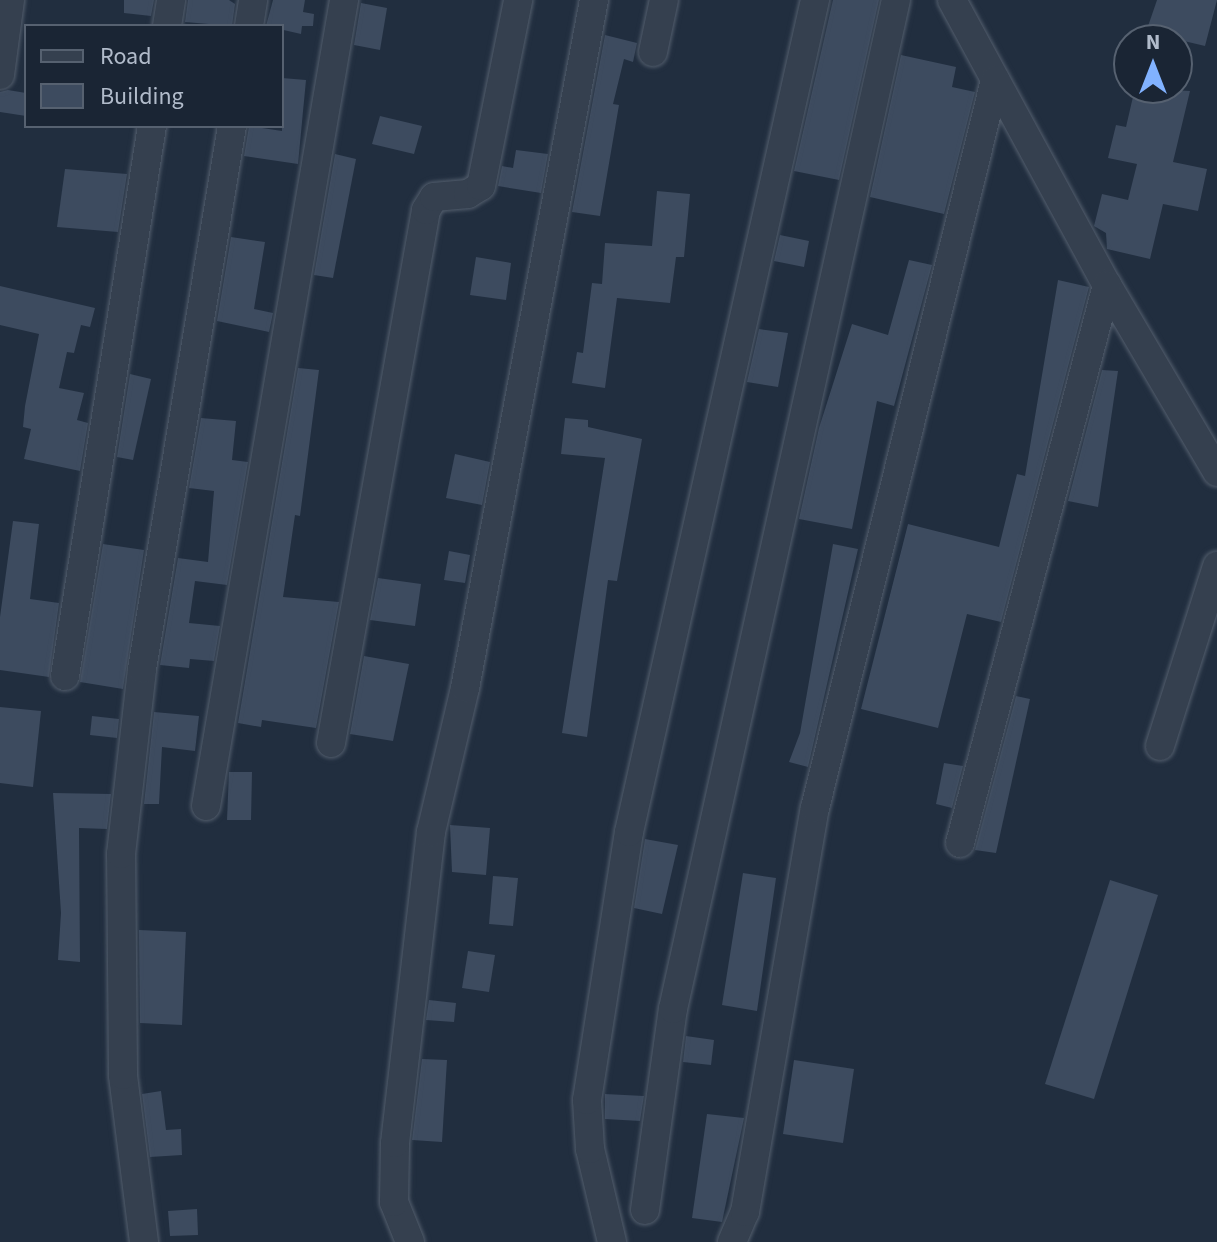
<!DOCTYPE html>
<html>
<head>
<meta charset="utf-8">
<style>
  body { margin:0 }
  #map { position:relative; width:1217px; height:1242px; overflow:hidden; background:#212e3f; font-family:"Source Sans 3",sans-serif }
  div>[style] { position:absolute }
  .building>* { inset:0; background:#3d4b5f }
  .roads { filter:drop-shadow(0 0 2px #535e6d) drop-shadow(0 0 2px #535e6d) }
  .minor>* { height:28px; margin:-14px; padding:0 14px; transform-origin:14px; border-radius:14px; background:#35404f }
  span { translate:-50% -50%; white-space:nowrap; text-align:center; line-height:1.15; -webkit-text-stroke:8px #1a2534; paint-order:stroke }
  .legend { position:absolute; left:24px; top:24px; width:260px; height:104px; box-sizing:border-box; background:#1a2534; border:2px solid #566170; margin:0; padding:10px 14px; list-style:none; font-size:24px; color:#b1bbca }
  .legend li { display:flex; align-items:center; gap:16px; height:40px }
  .legend b { width:40px; border:2px solid #566170 }
  .north { position:absolute; left:1113px; top:24px; width:80px; height:80px; box-sizing:border-box; background:#1a2534; border:2px solid #566170; border-radius:50%; rotate:0deg; font-size:22px; font-weight:700; line-height:32px; text-align:center; color:#b1bbca }
  .north::after { content:''; display:block; margin:auto; width:28px; height:36px; background:#81b2ff; clip-path:polygon(50% 0,100% 100%,50% 72%,0 100%) }
</style>
</head>
<body>
<div id="map">
  <div class="building">
    <i style="clip-path:polygon(124px 0,154px 0,151px 16px,124px 13px)"></i>
    <i style="clip-path:polygon(188px 0,229px 0,235px 4px,232px 26px,185px 22px)"></i>
    <i style="clip-path:polygon(273px 0,305px 0,303px 12px,314px 14px,313px 26px,302px 26px,301px 34px,266px 26px)"></i>
    <i style="clip-path:polygon(833px 0,879px 0,839px 180px,794px 171px)"></i>
    <i style="clip-path:polygon(1157px 0,1217px 0,1205px 46px,1146px 32px)"></i>
    <i style="clip-path:polygon(361px 3px,387px 8px,380px 50px,354px 45px)"></i>
    <i style="clip-path:polygon(605px 35px,637px 43px,633px 62px,624px 59px,613px 104px,619px 105px,600px 216px,572px 212px)"></i>
    <i style="clip-path:polygon(901px 55px,956px 67px,952px 87px,975px 92px,944px 214px,870px 197px)"></i>
    <i style="clip-path:polygon(282px 78px,306px 80px,298px 164px,244px 156px,249px 126px,282px 131px)"></i>
    <i style="clip-path:polygon(1135px 88px,1190px 91px,1173px 162px,1207px 169px,1198px 211px,1163px 204px,1150px 259px,1107px 249px,1106px 233px,1094px 226px,1102px 194px,1128px 200px,1137px 164px,1108px 158px,1116px 125px,1126px 127px)"></i>
    <i style="clip-path:polygon(8px 90px,26px 93px,26px 116px,0 112px,0 92px)"></i>
    <i style="clip-path:polygon(380px 116px,422px 126px,414px 154px,372px 144px)"></i>
    <i style="clip-path:polygon(516px 150px,548px 154px,541px 193px,498px 186px,502px 166px,513px 168px)"></i>
    <i style="clip-path:polygon(335px 154px,356px 159px,333px 278px,314px 275px)"></i>
    <i style="clip-path:polygon(65px 169px,127px 174px,118px 232px,57px 227px)"></i>
    <i style="clip-path:polygon(657px 191px,690px 194px,684px 257px,676px 257px,670px 303px,617px 298px,605px 388px,572px 383px,577px 352px,583px 353px,592px 283px,602px 284px,605px 243px,652px 246px)"></i>
    <i style="clip-path:polygon(780px 235px,809px 241px,804px 267px,774px 261px)"></i>
    <i style="clip-path:polygon(231px 237px,265px 242px,254px 309px,273px 313px,269px 332px,217px 321px)"></i>
    <i style="clip-path:polygon(476px 257px,511px 263px,506px 300px,470px 295px)"></i>
    <i style="clip-path:polygon(909px 260px,932px 265px,894px 406px,877px 401px,852px 529px,799px 519px,819px 428px,852px 324px,888px 335px)"></i>
    <i style="clip-path:polygon(1058px 280px,1089px 287px,1001px 622px,967px 614px,938px 728px,861px 709px,908px 524px,999px 547px,1017px 474px,1025px 476px)"></i>
    <i style="clip-path:polygon(0 286px,95px 308px,90px 327px,81px 325px,74px 353px,67px 352px,59px 388px,84px 393px,77px 420px,88px 423px,80px 471px,24px 459px,31px 429px,23px 427px,25px 406px,39px 334px,0 325px)"></i>
    <i style="clip-path:polygon(759px 329px,788px 333px,778px 387px,747px 382px)"></i>
    <i style="clip-path:polygon(298px 368px,319px 370px,300px 516px,295px 515px,283px 597px,339px 602px,316px 728px,262px 720px,261px 727px,238px 723px)"></i>
    <i style="clip-path:polygon(1102px 370px,1118px 371px,1098px 507px,1068px 501px)"></i>
    <i style="clip-path:polygon(130px 374px,151px 379px,133px 460px,117px 457px)"></i>
    <i style="clip-path:polygon(201px 418px,236px 421px,232px 460px,248px 462px,227px 585px,195px 581px,189px 623px,220px 626px,214px 661px,190px 659px,189px 668px,160px 665px,178px 558px,208px 562px,214px 491px,189px 488px)"></i>
    <i style="clip-path:polygon(565px 418px,588px 420px,588px 427px,642px 439px,617px 581px,608px 580px,587px 737px,562px 733px,605px 458px,561px 454px)"></i>
    <i style="clip-path:polygon(455px 454px,490px 462px,482px 505px,446px 498px)"></i>
    <i style="clip-path:polygon(13px 521px,39px 524px,30px 599px,59px 603px,49px 677px,0 670px,0 617px)"></i>
    <i style="clip-path:polygon(103px 544px,144px 550px,123px 689px,80px 682px)"></i>
    <i style="clip-path:polygon(833px 544px,858px 549px,808px 767px,789px 762px,800px 733px)"></i>
    <i style="clip-path:polygon(449px 551px,470px 555px,465px 583px,444px 580px)"></i>
    <i style="clip-path:polygon(378px 578px,421px 584px,415px 626px,370px 620px)"></i>
    <i style="clip-path:polygon(364px 656px,409px 664px,393px 741px,350px 734px)"></i>
    <i style="clip-path:polygon(1016px 696px,1030px 699px,996px 853px,975px 850px)"></i>
    <i style="clip-path:polygon(0 707px,41px 711px,33px 787px,0 783px)"></i>
    <i style="clip-path:polygon(154px 712px,199px 716px,195px 751px,162px 747px,159px 804px,144px 804px)"></i>
    <i style="clip-path:polygon(92px 716px,119px 719px,117px 738px,90px 735px)"></i>
    <i style="clip-path:polygon(944px 763px,963px 766px,952px 808px,936px 804px)"></i>
    <i style="clip-path:polygon(229px 772px,252px 772px,251px 820px,227px 820px)"></i>
    <i style="clip-path:polygon(53px 793px,111px 794px,107px 829px,79px 828px,80px 962px,58px 960px,61px 913px)"></i>
    <i style="clip-path:polygon(450px 825px,490px 828px,486px 875px,452px 872px)"></i>
    <i style="clip-path:polygon(645px 839px,678px 845px,662px 914px,634px 908px)"></i>
    <i style="clip-path:polygon(743px 873px,776px 878px,757px 1011px,722px 1005px)"></i>
    <i style="clip-path:polygon(493px 876px,518px 878px,513px 926px,489px 924px)"></i>
    <i style="clip-path:polygon(1110px 880px,1158px 895px,1094px 1099px,1045px 1084px)"></i>
    <i style="clip-path:polygon(139px 930px,186px 932px,182px 1025px,140px 1023px)"></i>
    <i style="clip-path:polygon(468px 951px,495px 955px,489px 992px,462px 988px)"></i>
    <i style="clip-path:polygon(429px 1000px,456px 1003px,454px 1022px,426px 1020px)"></i>
    <i style="clip-path:polygon(686px 1036px,714px 1040px,711px 1065px,683px 1062px)"></i>
    <i style="clip-path:polygon(422px 1059px,447px 1060px,442px 1142px,412px 1140px)"></i>
    <i style="clip-path:polygon(794px 1060px,854px 1069px,843px 1143px,783px 1134px)"></i>
    <i style="clip-path:polygon(161px 1091px,166px 1130px,181px 1129px,182px 1155px,150px 1157px,142px 1094px)"></i>
    <i style="clip-path:polygon(605px 1094px,644px 1096px,640px 1121px,605px 1119px)"></i>
    <i style="clip-path:polygon(707px 1114px,744px 1118px,722px 1222px,692px 1218px)"></i>
    <i style="clip-path:polygon(197px 1209px,198px 1235px,170px 1236px,168px 1211px)"></i>
  </div>
  <div class="roads">
    <div class="minor">
      <i style="left:952px;top:0;width:324px;rotate:61.5deg"></i>
      <i style="left:1107px;top:285px;width:217px;rotate:59.5deg"></i>
      <i style="left:167px;top:26px;width:26px;rotate:-81deg"></i>
      <i style="left:249px;top:26px;width:26px;rotate:-81deg"></i>
      <i style="left:653px;top:52px;width:53px;rotate:-78.1deg"></i>
      <i style="left:0;top:75px;width:76px;rotate:-82.4deg"></i>
      <i style="left:65px;top:676px;width:557px;rotate:-81.01deg"></i>
      <i style="left:331px;top:743px;width:541px;rotate:-79.89deg"></i>
      <i style="left:426px;top:210px;width:15px;rotate:-58deg"></i>
      <i style="left:434px;top:197px;width:34px;rotate:-5deg"></i>
      <i style="left:468px;top:194px;width:15px;rotate:-32deg"></i>
      <i style="left:481px;top:186px;width:190px;rotate:-78.7deg"></i>
      <i style="left:1160px;top:746px;width:189px;rotate:-72.4deg"></i>
      <i style="left:206px;top:806px;width:818px;rotate:-80.28deg"></i>
      <i style="left:960px;top:843px;width:577px;rotate:-75.24deg"></i>
      <i style="left:645px;top:1210px;width:203px;rotate:-82.1deg"></i>
      <i style="left:673px;top:1009px;width:1033px;rotate:-77.54deg"></i>
      <i style="left:144px;top:1242px;width:168px;rotate:-97.2deg"></i>
      <i style="left:123px;top:1075px;width:221px;rotate:-90.5deg"></i>
      <i style="left:121px;top:854px;width:186px;rotate:-83.5deg"></i>
      <i style="left:142px;top:669px;width:550px;rotate:-80.59deg"></i>
      <i style="left:410px;top:1242px;width:43px;rotate:-111.8deg"></i>
      <i style="left:394px;top:1202px;width:59px;rotate:-89deg"></i>
      <i style="left:395px;top:1143px;width:313px;rotate:-83.4deg"></i>
      <i style="left:431px;top:832px;width:148px;rotate:-76.7deg"></i>
      <i style="left:465px;top:688px;width:700px;rotate:-79.38deg"></i>
      <i style="left:612px;top:1242px;width:96px;rotate:-103.3deg"></i>
      <i style="left:590px;top:1149px;width:49px;rotate:-93.5deg"></i>
      <i style="left:587px;top:1100px;width:271px;rotate:-81.1deg"></i>
      <i style="left:629px;top:832px;width:853px;rotate:-77.4deg"></i>
      <i style="left:732px;top:1242px;width:33px;rotate:-67deg"></i>
      <i style="left:745px;top:1212px;width:410px;rotate:-80.2deg"></i>
      <i style="left:815px;top:808px;width:750px;rotate:-76.11deg"></i>
    </div>
  </div>
  <ul class="legend">
  <li><b style="height:10px;background:#35404f"></b>Road</li>
  <li><b style="height:22px;background:#3d4b5f"></b>Building</li>
  </ul>
  <div class="north">N</div>
</div>
</body>
</html>
